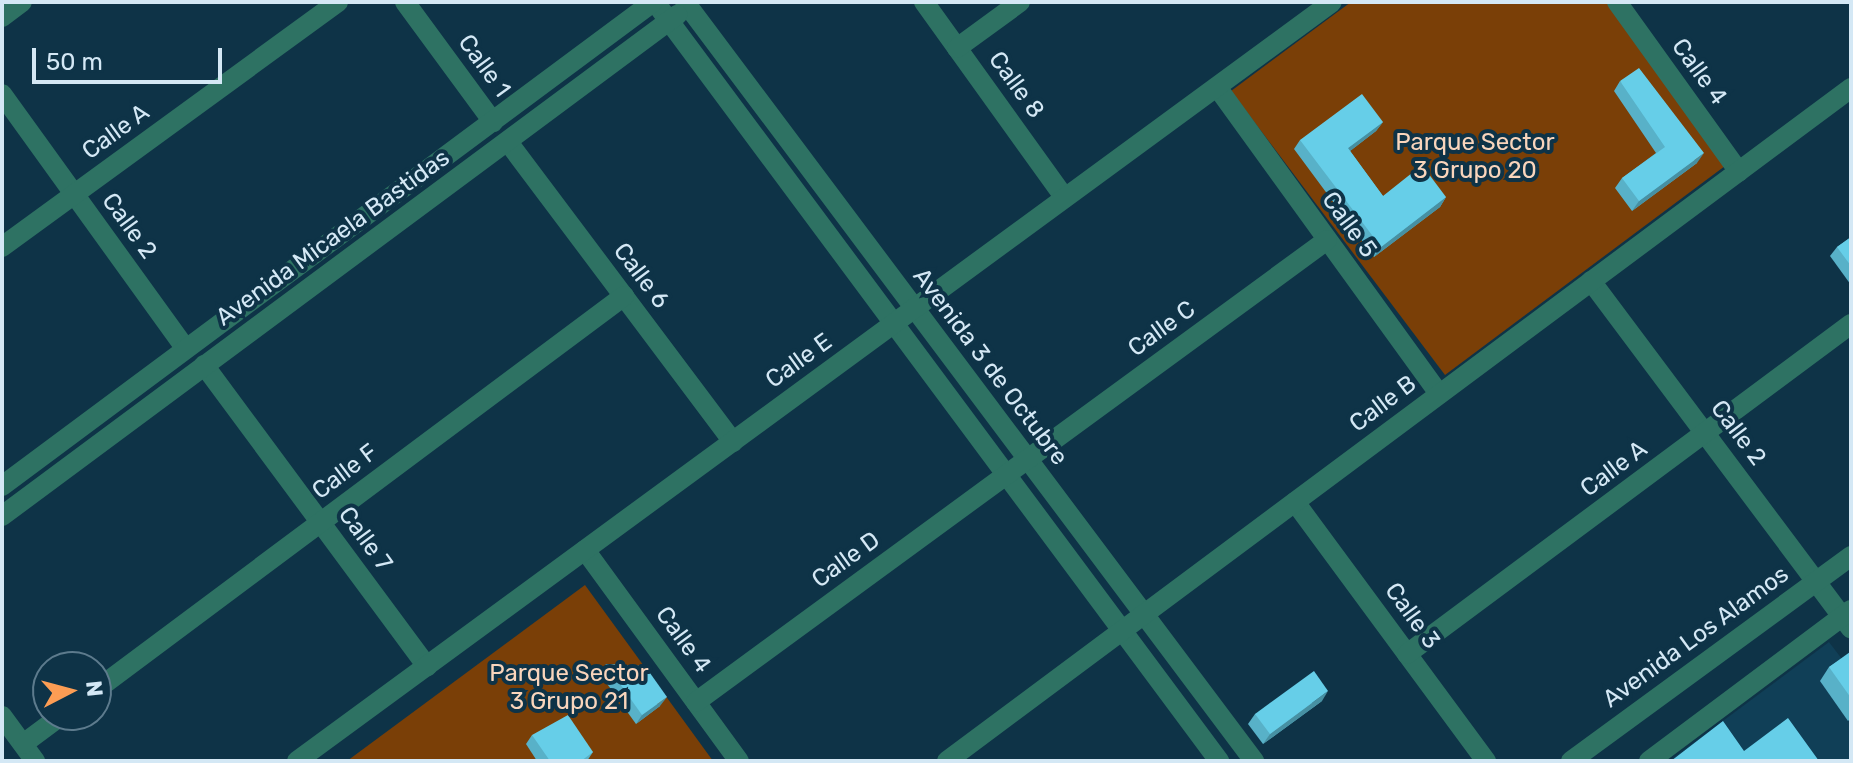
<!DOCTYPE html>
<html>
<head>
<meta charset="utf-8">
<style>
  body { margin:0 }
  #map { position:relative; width:1853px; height:763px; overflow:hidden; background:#0e3347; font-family:Rubik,sans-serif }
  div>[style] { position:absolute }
  .built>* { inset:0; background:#103f57 }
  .green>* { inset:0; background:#7a3f07 }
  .minor>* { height:20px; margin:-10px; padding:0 10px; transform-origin:10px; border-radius:10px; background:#2e7263 }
  .wall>* { inset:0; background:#58b1c8 }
  .shaded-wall>* { inset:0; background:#4790a2 }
  .building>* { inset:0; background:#66cee8 }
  span { translate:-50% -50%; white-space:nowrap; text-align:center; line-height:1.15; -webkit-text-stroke:8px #0e3347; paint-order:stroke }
  .street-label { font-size:24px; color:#d4e8f5 }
  .park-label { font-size:24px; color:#f9d5bc }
  .frame { position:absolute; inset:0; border:4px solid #d4e8f5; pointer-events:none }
  .north { position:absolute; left:32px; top:651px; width:80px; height:80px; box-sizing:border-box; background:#0e3347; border:2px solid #5d7b8d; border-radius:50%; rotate:84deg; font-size:22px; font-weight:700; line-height:32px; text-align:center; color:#d4e8f5 }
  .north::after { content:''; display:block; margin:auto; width:28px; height:36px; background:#fc9d54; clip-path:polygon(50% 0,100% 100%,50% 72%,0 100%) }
  .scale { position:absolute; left:32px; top:48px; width:190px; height:36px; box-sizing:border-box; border:4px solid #d4e8f5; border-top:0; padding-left:10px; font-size:24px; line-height:28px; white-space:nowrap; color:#d4e8f5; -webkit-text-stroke:6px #0e3347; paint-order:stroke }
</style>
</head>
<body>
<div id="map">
  <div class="built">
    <i style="clip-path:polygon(1829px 642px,1851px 671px,1851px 761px,1669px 761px)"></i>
  </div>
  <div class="green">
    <i style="clip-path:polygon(1351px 2px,1607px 2px,1725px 166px,1445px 375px,1231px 91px)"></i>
    <i style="clip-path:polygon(585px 585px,713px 761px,347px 761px)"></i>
  </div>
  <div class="minor">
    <i style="left:405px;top:2px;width:149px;rotate:53.7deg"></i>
    <i style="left:655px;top:2px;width:946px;rotate:53.38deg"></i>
    <i style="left:685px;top:2px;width:949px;rotate:53.14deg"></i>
    <i style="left:924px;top:2px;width:241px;rotate:54.3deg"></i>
    <i style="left:1617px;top:2px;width:209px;rotate:54.3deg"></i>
    <i style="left:2px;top:17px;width:25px;rotate:-37deg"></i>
    <i style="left:957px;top:48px;width:78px;rotate:-36.1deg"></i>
    <i style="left:1217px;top:87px;width:379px;rotate:54.1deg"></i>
    <i style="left:2px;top:94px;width:314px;rotate:54.2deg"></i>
    <i style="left:508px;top:142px;width:375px;rotate:53.1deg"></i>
    <i style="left:2px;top:247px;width:416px;rotate:-36.1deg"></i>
    <i style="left:1591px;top:281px;width:434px;rotate:53.2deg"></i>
    <i style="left:204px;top:365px;width:375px;rotate:53.5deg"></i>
    <i style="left:2px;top:486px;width:811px;rotate:-36.63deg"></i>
    <i style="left:1295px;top:502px;width:322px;rotate:53.6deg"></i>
    <i style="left:2px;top:516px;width:841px;rotate:-36.58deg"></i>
    <i style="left:585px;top:550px;width:261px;rotate:53.9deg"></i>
    <i style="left:1407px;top:654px;width:553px;rotate:-36.62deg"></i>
    <i style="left:96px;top:690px;width:659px;rotate:-36.73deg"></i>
    <i style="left:696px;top:702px;width:782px;rotate:-36.21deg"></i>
    <i style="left:2px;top:716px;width:56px;rotate:53.7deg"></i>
    <i style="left:23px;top:744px;width:49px;rotate:-36.6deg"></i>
    <i style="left:297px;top:761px;width:1283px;rotate:-36.25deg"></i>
    <i style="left:947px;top:761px;width:1127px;rotate:-36.67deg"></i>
    <i style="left:1571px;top:761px;width:347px;rotate:-36.2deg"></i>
    <i style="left:1649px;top:761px;width:252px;rotate:-36.8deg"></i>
  </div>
  <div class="wall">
    <i style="clip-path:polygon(1620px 81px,1697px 163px,1632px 211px,1615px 188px,1622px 178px,1656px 153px,1614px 91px)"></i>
    <i style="clip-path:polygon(1383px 122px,1376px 131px,1350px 151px,1383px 196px,1446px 197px,1440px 207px,1374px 257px,1294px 149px,1300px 140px)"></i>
    <i style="clip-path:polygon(1851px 237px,1851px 285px,1830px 256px,1837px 247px)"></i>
    <i style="clip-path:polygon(1851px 653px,1851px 718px,1848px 721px,1820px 681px,1829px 667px)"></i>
    <i style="clip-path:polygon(606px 664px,660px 706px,636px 724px,600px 674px)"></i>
    <i style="clip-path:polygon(1322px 701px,1263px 744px,1248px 724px,1255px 714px)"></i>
    <i style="clip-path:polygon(532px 735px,593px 752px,587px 761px,537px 761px,526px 744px)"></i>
  </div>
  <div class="shaded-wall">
    <i style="clip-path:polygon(1383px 122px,1376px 131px,1341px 158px,1348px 148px)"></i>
    <i style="clip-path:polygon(1704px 153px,1697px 163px,1632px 211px,1639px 201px)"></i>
    <i style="clip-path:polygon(1446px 197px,1440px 207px,1374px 257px,1381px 247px)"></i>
    <i style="clip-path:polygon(1328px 691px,1322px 701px,1263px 744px,1270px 734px)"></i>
    <i style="clip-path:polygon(667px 697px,660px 706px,636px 724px,642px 715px)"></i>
  </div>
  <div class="building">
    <i style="clip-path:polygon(1639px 68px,1704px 153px,1639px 201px,1622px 178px,1665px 147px,1620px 81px)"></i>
    <i style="clip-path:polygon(1362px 94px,1383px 122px,1348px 148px,1383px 196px,1422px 165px,1446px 197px,1381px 247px,1300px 140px)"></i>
    <i style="clip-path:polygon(1851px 237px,1851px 266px,1837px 247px)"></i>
    <i style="clip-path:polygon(1850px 652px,1851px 653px,1851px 698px,1829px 667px)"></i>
    <i style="clip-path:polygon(606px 664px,645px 666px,667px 697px,642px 715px)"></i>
    <i style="clip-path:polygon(1314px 671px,1328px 691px,1270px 734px,1255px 714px)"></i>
    <i style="clip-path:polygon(568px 715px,593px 752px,581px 761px,550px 761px,532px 735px)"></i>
    <i style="clip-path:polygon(1788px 718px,1819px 761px,1671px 761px,1723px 721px,1744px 751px)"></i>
  </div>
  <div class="street-label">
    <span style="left:484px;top:66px;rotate:54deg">Calle 1</span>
    <span style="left:1699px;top:72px;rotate:54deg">Calle 4</span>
    <span style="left:1016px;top:85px;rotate:54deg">Calle 8</span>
    <span style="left:116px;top:132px;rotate:-36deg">Calle A</span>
    <span style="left:1349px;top:225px;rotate:54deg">Calle 5</span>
    <span style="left:129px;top:226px;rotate:54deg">Calle 2</span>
    <span style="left:333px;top:238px;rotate:-36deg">Avenida Micaela Bastidas</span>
    <span style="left:641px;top:276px;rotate:53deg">Calle 6</span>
    <span style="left:1162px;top:329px;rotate:-36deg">Calle C</span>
    <span style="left:799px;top:361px;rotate:-36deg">Calle E</span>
    <span style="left:990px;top:367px;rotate:53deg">Avenida 3 de Octubre</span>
    <span style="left:1383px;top:404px;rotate:-37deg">Calle B</span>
    <span style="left:1738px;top:433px;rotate:53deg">Calle 2</span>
    <span style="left:1614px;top:469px;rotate:-37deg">Calle A</span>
    <span style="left:345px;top:472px;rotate:-37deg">Calle F</span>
    <span style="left:365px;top:539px;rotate:54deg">Calle 7</span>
    <span style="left:846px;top:560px;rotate:-36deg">Calle D</span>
    <span style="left:1412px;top:616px;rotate:54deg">Calle 3</span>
    <span style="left:1696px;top:637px;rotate:-36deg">Avenida Los Alamos</span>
    <span style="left:683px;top:640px;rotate:54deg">Calle 4</span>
  </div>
  <div class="park-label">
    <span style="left:1475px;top:157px">Parque Sector<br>3 Grupo 20</span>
    <span style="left:569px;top:688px">Parque Sector<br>3 Grupo 21</span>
  </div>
  <div class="frame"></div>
  <div class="north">N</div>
  <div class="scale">50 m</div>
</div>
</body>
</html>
